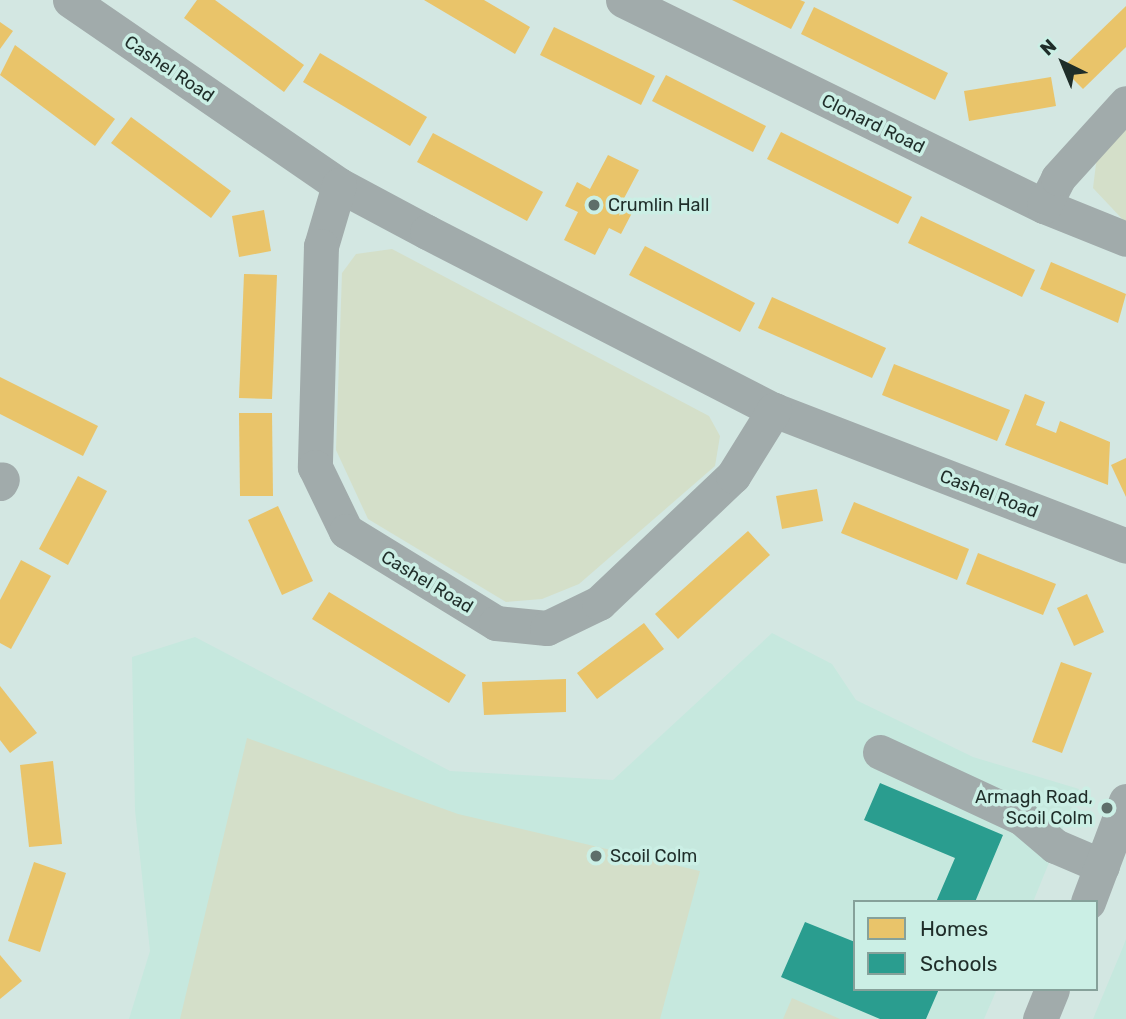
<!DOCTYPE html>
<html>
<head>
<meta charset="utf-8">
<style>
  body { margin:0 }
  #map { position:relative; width:1126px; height:1019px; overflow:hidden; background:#d3e7e2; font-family:Rubik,sans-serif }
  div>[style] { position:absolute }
  .built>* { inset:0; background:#c6e8de }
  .green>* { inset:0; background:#d4dfc9 }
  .homes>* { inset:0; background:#e9c46a }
  .schools>* { inset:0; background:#2a9d8f }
  .minor>* { height:35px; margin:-17.5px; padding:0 17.5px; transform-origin:17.5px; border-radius:17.5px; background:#a1abab }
  .dots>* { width:19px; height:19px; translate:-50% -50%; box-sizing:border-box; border:4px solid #cbefe5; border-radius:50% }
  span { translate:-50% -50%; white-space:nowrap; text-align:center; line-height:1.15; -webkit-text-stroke:7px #cbefe5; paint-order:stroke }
  .street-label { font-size:18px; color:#1f2d29 }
  .poi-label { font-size:18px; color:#1f2d29 }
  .left { translate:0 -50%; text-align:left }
  .right { translate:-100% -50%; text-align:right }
  .legend { position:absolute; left:853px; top:900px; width:245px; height:91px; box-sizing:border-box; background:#cbefe5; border:2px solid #86a19a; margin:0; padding:9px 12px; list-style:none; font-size:21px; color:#1f2d29 }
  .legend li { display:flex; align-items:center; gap:14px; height:35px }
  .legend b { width:35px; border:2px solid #86a19a }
  .north { position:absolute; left:1028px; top:28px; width:70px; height:70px; -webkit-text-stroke:5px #cbefe5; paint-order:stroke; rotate:317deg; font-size:19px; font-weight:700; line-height:28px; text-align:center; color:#1f2d29 }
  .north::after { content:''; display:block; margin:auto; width:24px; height:32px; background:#1f2d29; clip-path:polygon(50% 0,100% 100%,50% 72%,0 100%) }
</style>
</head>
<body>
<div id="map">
  <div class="built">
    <i style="clip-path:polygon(772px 633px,832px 664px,856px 700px,973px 757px,1079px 789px,1033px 902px,855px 902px,855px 989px,997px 989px,984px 1019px,129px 1019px,150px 951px,135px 810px,132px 657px,195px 637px,450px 771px,613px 780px)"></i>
    <i style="clip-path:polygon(1126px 939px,1126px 1019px,1093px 1019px,1123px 947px)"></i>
  </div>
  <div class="green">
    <i style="clip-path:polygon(1126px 119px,1126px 223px,1093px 188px,1097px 156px)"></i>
    <i style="clip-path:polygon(392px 249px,709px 416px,720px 436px,715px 466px,579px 584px,542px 599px,506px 602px,368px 519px,336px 450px,342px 273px,356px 254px)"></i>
    <i style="clip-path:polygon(247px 738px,458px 814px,700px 871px,660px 1019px,180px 1019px)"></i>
    <i style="clip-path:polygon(792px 998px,840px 1019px,783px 1019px)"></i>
  </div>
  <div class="homes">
    <i style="clip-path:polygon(197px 0,215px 0,304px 65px,284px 92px,184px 18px)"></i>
    <i style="clip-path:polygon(424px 0,484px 0,530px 27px,515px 54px)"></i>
    <i style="clip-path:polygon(732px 0,800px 0,805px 2px,791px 29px)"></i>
    <i style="clip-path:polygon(1126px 6px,1126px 47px,1083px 89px,1062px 68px)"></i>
    <i style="clip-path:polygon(814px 7px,948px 73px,935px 100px,801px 34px)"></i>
    <i style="clip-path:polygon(0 22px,13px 31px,0 49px)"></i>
    <i style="clip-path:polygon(554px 27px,655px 76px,641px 105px,540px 55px)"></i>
    <i style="clip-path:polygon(15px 45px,115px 119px,95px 146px,0 75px)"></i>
    <i style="clip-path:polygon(320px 53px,427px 117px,410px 146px,303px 82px)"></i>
    <i style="clip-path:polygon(666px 75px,766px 126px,753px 152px,652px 101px)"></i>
    <i style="clip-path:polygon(1051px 77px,1056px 106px,969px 121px,964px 91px)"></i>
    <i style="clip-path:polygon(131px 117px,231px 191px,211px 218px,111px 143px)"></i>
    <i style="clip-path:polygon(781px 132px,912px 197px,898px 224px,767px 159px)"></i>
    <i style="clip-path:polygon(433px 133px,543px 192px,527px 221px,417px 162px)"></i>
    <i style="clip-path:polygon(608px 155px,639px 170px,621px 204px,633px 211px,621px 234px,609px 228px,595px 255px,564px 240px,578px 212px,565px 206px,577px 182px,590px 189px)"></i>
    <i style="clip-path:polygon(264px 210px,271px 251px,239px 257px,232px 216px)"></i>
    <i style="clip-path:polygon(921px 216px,1035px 270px,1022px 297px,908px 243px)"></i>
    <i style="clip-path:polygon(645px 246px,755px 303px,740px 332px,629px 275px)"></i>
    <i style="clip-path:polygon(1051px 262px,1126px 294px,1118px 323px,1040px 289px)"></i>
    <i style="clip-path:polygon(244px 274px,277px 275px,272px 399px,239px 398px)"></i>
    <i style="clip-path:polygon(772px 297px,886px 348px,872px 378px,758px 328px)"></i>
    <i style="clip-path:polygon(894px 364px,1010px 410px,997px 441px,882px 395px)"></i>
    <i style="clip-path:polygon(0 377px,98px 426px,83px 456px,0 414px)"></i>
    <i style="clip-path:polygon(1025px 394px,1045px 402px,1036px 425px,1056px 433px,1060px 421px,1110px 442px,1108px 485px,1005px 445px)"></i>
    <i style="clip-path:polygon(239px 413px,272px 413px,273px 496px,240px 496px)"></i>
    <i style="clip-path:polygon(1126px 458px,1126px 497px,1111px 465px)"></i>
    <i style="clip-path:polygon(78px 476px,107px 491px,68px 565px,39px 549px)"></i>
    <i style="clip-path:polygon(817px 489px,823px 521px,782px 529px,776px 496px)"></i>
    <i style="clip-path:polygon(854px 502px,969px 549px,957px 580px,841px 533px)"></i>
    <i style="clip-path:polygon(278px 506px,313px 581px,282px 595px,248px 520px)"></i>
    <i style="clip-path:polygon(748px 531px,770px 555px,678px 639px,655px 614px)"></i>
    <i style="clip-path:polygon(978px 553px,1056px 584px,1043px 615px,966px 584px)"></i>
    <i style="clip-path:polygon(21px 560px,51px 576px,11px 649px,0 643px,0 600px)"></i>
    <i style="clip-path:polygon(329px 592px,466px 675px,449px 703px,312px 619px)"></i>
    <i style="clip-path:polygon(1087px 594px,1104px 632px,1074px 646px,1057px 608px)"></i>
    <i style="clip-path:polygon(644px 623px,664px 649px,597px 699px,577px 673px)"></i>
    <i style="clip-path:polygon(1061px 662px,1092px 673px,1062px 753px,1032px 742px)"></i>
    <i style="clip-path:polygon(566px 679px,566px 712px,484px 715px,482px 682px)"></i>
    <i style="clip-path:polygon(0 686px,37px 733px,10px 753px,0 740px)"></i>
    <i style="clip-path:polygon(53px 761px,62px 844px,29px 847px,20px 765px)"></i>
    <i style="clip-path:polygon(34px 862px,66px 873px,40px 952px,8px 941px)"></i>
    <i style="clip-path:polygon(0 955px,22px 981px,0 999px)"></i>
  </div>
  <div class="schools">
    <i style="clip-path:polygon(880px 783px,1003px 835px,975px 902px,936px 902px,955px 858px,864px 820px)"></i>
    <i style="clip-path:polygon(805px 922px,855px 942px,855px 989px,939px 989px,926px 1019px,880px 1019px,781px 977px)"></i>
  </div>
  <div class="minor">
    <i style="left:70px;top:0;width:326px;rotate:34.5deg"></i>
    <i style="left:339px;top:185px;width:100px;rotate:28.1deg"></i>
    <i style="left:427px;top:232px;width:390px;rotate:27.2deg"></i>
    <i style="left:774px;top:410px;width:377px;rotate:21.1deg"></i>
    <i style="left:623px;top:0;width:469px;rotate:26.1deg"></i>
    <i style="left:1044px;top:206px;width:88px;rotate:21.9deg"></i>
    <i style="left:339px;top:185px;width:64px;rotate:106.4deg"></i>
    <i style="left:321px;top:246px;width:221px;rotate:91.6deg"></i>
    <i style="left:315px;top:467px;width:71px;rotate:64.2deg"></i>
    <i style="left:346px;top:531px;width:176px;rotate:31.5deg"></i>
    <i style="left:496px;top:623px;width:51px;rotate:5.6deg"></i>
    <i style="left:547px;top:628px;width:58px;rotate:-25.7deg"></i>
    <i style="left:599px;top:603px;width:185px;rotate:-43.5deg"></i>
    <i style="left:733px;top:476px;width:78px;rotate:-58.2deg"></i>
    <i style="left:1044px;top:206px;width:31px;rotate:-63deg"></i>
    <i style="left:1058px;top:178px;width:101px;rotate:-47.8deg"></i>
    <i style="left:0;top:483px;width:4px;rotate:-63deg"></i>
    <i style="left:880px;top:752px;width:157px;rotate:24.9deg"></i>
    <i style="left:1022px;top:818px;width:43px;rotate:40.3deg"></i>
    <i style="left:1055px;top:846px;width:51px;rotate:23.1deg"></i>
    <i style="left:1088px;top:902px;width:108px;rotate:-69.4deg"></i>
    <i style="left:1040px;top:1019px;width:32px;rotate:-68deg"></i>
  </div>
  <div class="dots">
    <i style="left:594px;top:205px;background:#5e6e6a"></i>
    <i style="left:1107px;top:808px;background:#5e6e6a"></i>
    <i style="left:596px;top:856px;background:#5e6e6a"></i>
  </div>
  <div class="street-label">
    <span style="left:169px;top:69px;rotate:34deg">Cashel Road</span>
    <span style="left:873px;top:124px;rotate:26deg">Clonard Road</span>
    <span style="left:989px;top:494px;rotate:21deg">Cashel Road</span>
    <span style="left:427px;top:582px;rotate:31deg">Cashel Road</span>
  </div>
  <div class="poi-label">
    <span class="left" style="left:608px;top:205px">Crumlin Hall</span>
    <span class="right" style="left:1093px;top:808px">Armagh Road,<br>Scoil Colm</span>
    <span class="left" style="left:610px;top:856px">Scoil Colm</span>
  </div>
  <ul class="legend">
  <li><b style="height:19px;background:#e9c46a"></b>Homes</li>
  <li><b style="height:19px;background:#2a9d8f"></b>Schools</li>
  </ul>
  <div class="north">N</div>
</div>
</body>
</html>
